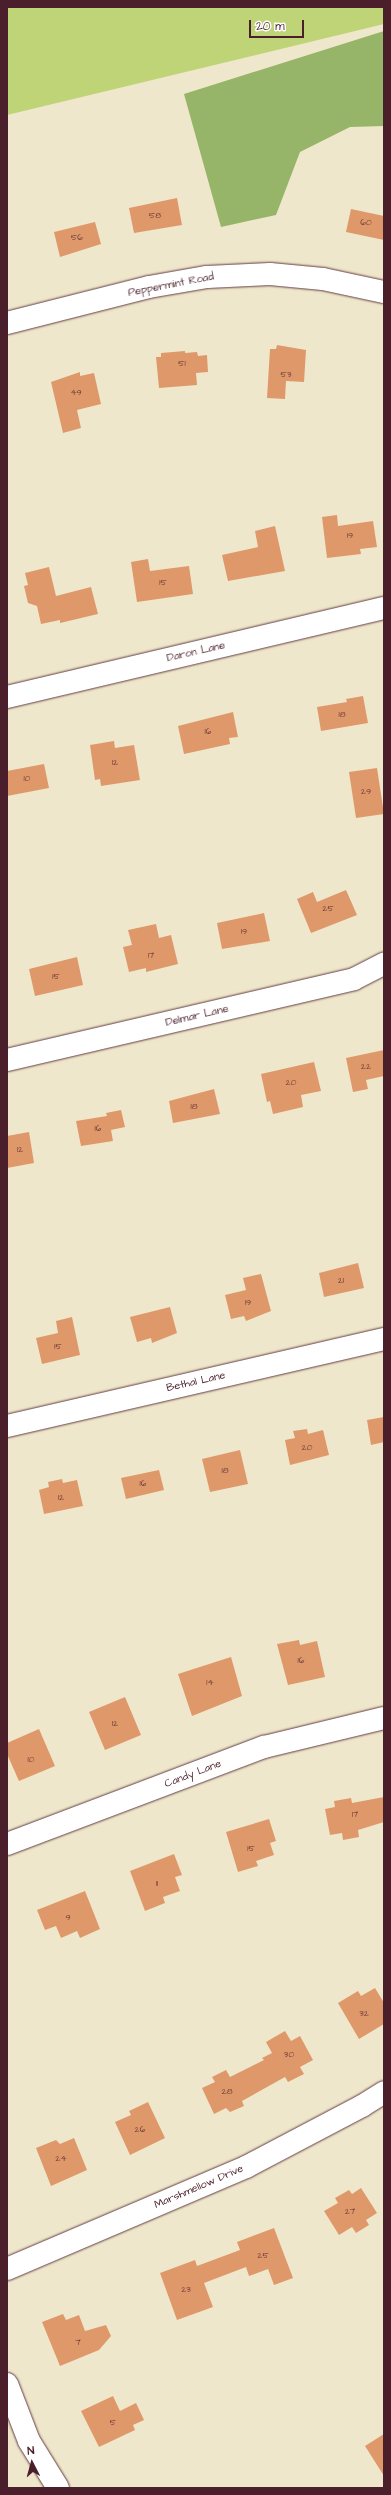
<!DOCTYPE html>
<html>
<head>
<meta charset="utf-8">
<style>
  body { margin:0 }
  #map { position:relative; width:391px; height:2495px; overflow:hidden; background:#efe7cb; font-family:"Architects Daughter",sans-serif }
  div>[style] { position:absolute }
  .green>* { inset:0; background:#bfd377 }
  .forest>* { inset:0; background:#97b568 }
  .building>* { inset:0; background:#df986a }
  .roads { filter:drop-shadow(0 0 1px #633d43) drop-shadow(0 0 1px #633d43) }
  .minor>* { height:22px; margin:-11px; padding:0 11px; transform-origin:11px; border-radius:11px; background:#fff }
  span { translate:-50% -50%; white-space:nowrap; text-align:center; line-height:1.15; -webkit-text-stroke:3px #fff; paint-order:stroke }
  .number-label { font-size:9px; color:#6f3d3b }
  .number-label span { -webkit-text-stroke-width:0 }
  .street-label { font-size:11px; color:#4a1f2b }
  .frame { position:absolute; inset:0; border:8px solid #4a1f2b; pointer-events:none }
  .north { position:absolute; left:12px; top:2443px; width:40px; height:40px; -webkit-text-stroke:3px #fff; paint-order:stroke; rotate:354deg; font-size:11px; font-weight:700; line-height:16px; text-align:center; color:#4a1f2b }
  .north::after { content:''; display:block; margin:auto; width:14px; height:18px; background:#4a1f2b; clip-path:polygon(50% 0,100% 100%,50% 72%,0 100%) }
  .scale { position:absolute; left:249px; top:20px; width:55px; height:18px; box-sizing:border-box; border:2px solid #4a1f2b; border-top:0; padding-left:5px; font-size:12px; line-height:14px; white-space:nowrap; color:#4a1f2b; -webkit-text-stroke:3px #fff; paint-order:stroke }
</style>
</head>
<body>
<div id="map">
  <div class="green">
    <i style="clip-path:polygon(7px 7px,384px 7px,384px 24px,7px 115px)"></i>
  </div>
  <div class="forest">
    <i style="clip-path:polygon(384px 31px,384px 126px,350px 127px,300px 152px,276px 215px,221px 227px,184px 94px)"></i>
  </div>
  <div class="building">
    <i style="clip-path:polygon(177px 198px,182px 225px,134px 233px,129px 208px)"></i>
    <i style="clip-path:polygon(351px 209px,384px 216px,384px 240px,346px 232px)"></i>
    <i style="clip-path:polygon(95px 222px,101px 244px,60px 257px,54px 232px)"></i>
    <i style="clip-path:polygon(277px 345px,306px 350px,304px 382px,286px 381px,285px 399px,267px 398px,270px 349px,276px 349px)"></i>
    <i style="clip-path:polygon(185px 351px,185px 353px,197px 352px,198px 356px,207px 355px,208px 372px,196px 373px,197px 385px,159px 388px,156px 357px,161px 357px,161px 353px)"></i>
    <i style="clip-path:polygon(80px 372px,80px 376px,94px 373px,101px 404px,77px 410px,81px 428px,63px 433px,51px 382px)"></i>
    <i style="clip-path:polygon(337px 515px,338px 526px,373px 521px,377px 547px,360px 549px,361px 554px,327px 558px,322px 517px)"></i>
    <i style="clip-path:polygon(275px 526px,285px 571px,228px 581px,222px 555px,258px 547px,255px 531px)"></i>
    <i style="clip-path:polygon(148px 559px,150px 571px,189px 566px,193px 594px,137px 602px,131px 562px)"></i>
    <i style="clip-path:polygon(49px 567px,56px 596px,91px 587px,98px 614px,60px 623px,60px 620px,41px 624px,37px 606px,28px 603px,24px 586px,28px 585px,25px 573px)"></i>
    <i style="clip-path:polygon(363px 696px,368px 723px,321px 731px,317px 707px,347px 702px,346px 699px)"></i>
    <i style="clip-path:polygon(233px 712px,238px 737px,229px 738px,230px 744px,184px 754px,178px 726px)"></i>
    <i style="clip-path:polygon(114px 741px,115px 748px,134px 745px,140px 780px,101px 786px,100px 779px,95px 780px,90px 745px)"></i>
    <i style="clip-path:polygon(44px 764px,49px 788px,7px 796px,7px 771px)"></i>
    <i style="clip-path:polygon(377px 768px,384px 814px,356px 818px,349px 772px)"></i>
    <i style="clip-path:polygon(346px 890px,357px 915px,311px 933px,297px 899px,313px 892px,317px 902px)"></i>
    <i style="clip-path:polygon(264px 913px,270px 941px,222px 949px,217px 923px)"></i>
    <i style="clip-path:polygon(156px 924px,159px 938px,171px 935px,178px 964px,146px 972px,146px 968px,129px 972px,123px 947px,132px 945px,128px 930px)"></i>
    <i style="clip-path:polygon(77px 957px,83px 985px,35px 996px,29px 969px)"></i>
    <i style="clip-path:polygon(384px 1050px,384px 1076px,366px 1080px,368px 1089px,353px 1092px,346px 1058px)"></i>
    <i style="clip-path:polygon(314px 1062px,321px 1091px,301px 1095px,303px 1107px,273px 1114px,270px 1101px,267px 1102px,261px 1074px)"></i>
    <i style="clip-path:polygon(214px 1089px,220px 1114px,173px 1123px,169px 1101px)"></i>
    <i style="clip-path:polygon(121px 1110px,125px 1127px,111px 1130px,113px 1141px,81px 1146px,76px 1121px,107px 1116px,106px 1113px)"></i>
    <i style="clip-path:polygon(29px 1132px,34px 1163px,7px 1168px,7px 1136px)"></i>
    <i style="clip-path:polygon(358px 1263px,364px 1288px,324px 1297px,319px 1273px)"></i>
    <i style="clip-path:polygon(261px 1274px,271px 1311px,246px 1321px,244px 1316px,231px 1319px,225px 1295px,246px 1290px,243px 1278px)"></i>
    <i style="clip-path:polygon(170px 1307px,177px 1333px,152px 1343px,151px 1338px,137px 1342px,130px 1317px)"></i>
    <i style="clip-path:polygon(72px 1317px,80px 1355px,42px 1364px,36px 1338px,58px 1333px,56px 1321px)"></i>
    <i style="clip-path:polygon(384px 1417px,384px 1442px,371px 1445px,367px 1420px)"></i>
    <i style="clip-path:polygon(307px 1429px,308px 1434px,323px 1430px,329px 1455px,290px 1465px,285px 1440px,295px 1438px,293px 1431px)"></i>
    <i style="clip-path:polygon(240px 1450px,248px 1484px,210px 1492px,202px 1459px)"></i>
    <i style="clip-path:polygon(159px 1470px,164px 1490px,126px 1499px,121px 1478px)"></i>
    <i style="clip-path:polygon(62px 1479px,63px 1483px,77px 1480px,83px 1506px,44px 1514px,39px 1490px,49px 1487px,48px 1482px)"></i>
    <i style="clip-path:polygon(299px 1640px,300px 1645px,317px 1641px,325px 1677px,288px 1685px,277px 1644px)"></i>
    <i style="clip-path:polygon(231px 1657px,242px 1696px,192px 1716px,178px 1674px)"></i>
    <i style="clip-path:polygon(125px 1697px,141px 1735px,105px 1750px,89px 1712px)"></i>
    <i style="clip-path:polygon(39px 1729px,55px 1766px,19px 1781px,7px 1754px,7px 1743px)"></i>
    <i style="clip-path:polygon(384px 1797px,384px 1822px,358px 1830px,359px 1837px,343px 1840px,342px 1833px,330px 1835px,325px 1809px,335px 1807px,334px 1801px,351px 1798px,352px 1803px)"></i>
    <i style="clip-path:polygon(269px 1819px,276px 1841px,270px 1843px,274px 1855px,256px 1861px,258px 1866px,238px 1872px,226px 1832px)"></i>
    <i style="clip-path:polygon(174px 1854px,182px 1875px,175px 1877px,180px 1891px,163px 1897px,165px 1903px,145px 1911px,130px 1871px)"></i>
    <i style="clip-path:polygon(85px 1891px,100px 1929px,80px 1938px,77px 1931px,61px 1938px,56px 1926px,45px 1930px,37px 1910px)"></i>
    <i style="clip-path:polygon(375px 1988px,384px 2003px,384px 2024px,359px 2039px,338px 2003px,358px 1991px,361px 1996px)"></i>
    <i style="clip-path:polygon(285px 2031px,291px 2041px,300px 2036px,313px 2060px,300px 2067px,304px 2074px,288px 2082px,285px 2077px,242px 2101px,244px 2106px,230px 2112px,226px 2108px,214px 2114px,202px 2088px,215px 2082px,212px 2077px,226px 2070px,230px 2077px,264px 2060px,262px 2058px,272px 2053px,266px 2042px)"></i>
    <i style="clip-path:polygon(148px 2102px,165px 2138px,130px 2155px,115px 2122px,131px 2115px,129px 2111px)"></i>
    <i style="clip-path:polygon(74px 2138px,87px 2170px,51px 2186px,36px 2148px,56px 2140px,60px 2144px)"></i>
    <i style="clip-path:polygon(361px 2188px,377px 2213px,366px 2220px,369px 2225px,356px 2233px,352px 2227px,339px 2235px,324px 2211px,338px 2203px,335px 2198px,349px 2190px,352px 2194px)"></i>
    <i style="clip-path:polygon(274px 2228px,293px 2278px,274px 2285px,268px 2269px,249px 2276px,246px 2267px,204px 2283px,213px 2307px,177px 2320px,160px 2273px,195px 2260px,197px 2266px,240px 2250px,237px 2242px)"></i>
    <i style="clip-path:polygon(63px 2314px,66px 2320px,79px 2315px,85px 2331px,106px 2325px,111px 2336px,99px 2350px,60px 2366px,42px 2322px)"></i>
    <i style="clip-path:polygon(113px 2396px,120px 2411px,136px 2403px,144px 2420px,133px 2425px,135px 2430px,99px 2447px,81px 2411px)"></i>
    <i style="clip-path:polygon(384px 2434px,384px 2476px,365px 2446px)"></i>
  </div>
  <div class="roads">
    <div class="minor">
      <i style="left:7px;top:323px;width:146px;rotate:-14.2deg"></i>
      <i style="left:149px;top:287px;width:59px;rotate:-9.8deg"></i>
      <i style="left:207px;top:277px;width:63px;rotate:-2.7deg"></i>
      <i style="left:270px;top:274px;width:53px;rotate:5.4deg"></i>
      <i style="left:323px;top:279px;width:62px;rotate:12deg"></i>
      <i style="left:7px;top:697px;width:387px;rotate:-13.3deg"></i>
      <i style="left:7px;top:1060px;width:356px;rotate:-13.1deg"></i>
      <i style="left:354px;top:979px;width:34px;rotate:-27deg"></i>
      <i style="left:7px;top:1426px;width:387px;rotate:-13deg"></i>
      <i style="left:7px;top:1844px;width:275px;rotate:-20.7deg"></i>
      <i style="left:264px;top:1747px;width:123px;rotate:-13.6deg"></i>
      <i style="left:7px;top:2269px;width:260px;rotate:-23.1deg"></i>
      <i style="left:246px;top:2167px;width:131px;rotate:-27.7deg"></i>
      <i style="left:362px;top:2106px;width:26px;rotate:-32deg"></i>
      <i style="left:7px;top:2384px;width:61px;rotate:68.9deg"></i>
      <i style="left:29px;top:2441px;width:55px;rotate:58.3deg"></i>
    </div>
  </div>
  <div class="number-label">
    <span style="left:155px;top:216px">58</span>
    <span style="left:366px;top:223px">60</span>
    <span style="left:77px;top:238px">56</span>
    <span style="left:182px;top:364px">51</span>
    <span style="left:286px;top:375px">53</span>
    <span style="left:76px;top:393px">49</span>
    <span style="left:350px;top:536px">19</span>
    <span style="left:163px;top:583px">15</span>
    <span style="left:342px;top:715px">18</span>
    <span style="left:208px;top:732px">16</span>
    <span style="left:115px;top:763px">12</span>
    <span style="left:27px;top:779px">10</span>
    <span style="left:366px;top:792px">29</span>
    <span style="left:328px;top:909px">25</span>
    <span style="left:244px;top:932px">19</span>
    <span style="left:151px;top:956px">17</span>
    <span style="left:56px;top:977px">15</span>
    <span style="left:366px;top:1067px">22</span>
    <span style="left:291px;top:1083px">20</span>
    <span style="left:194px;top:1107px">18</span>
    <span style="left:98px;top:1129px">16</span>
    <span style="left:20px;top:1150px">12</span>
    <span style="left:341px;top:1281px">21</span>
    <span style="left:248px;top:1303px">19</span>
    <span style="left:58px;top:1347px">15</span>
    <span style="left:307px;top:1448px">20</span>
    <span style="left:225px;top:1471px">18</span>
    <span style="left:143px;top:1484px">16</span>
    <span style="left:61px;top:1498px">12</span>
    <span style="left:301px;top:1661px">16</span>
    <span style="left:210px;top:1683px">14</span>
    <span style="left:115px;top:1724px">12</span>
    <span style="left:31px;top:1760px">10</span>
    <span style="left:355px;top:1815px">17</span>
    <span style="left:251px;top:1849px">15</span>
    <span style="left:157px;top:1884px">11</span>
    <span style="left:68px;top:1918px">9</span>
    <span style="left:364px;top:2014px">32</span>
    <span style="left:289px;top:2055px">30</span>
    <span style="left:227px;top:2092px">28</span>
    <span style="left:140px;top:2130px">26</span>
    <span style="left:61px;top:2159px">24</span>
    <span style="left:350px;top:2212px">27</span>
    <span style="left:263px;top:2256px">25</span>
    <span style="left:186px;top:2290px">23</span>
    <span style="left:78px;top:2343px">7</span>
    <span style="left:113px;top:2423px">5</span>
  </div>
  <div class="street-label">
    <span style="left:171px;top:285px;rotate:-11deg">Peppermint Road</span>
    <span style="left:196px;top:652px;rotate:-13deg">Daron Lane</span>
    <span style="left:197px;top:1016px;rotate:-13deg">Delmar Lane</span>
    <span style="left:196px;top:1382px;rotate:-13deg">Bethal Lane</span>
    <span style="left:193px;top:1774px;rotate:-21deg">Candy Lane</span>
    <span style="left:199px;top:2187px;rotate:-23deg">Marshmellow Drive</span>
  </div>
  <div class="frame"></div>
  <div class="north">N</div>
  <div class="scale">20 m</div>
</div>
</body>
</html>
